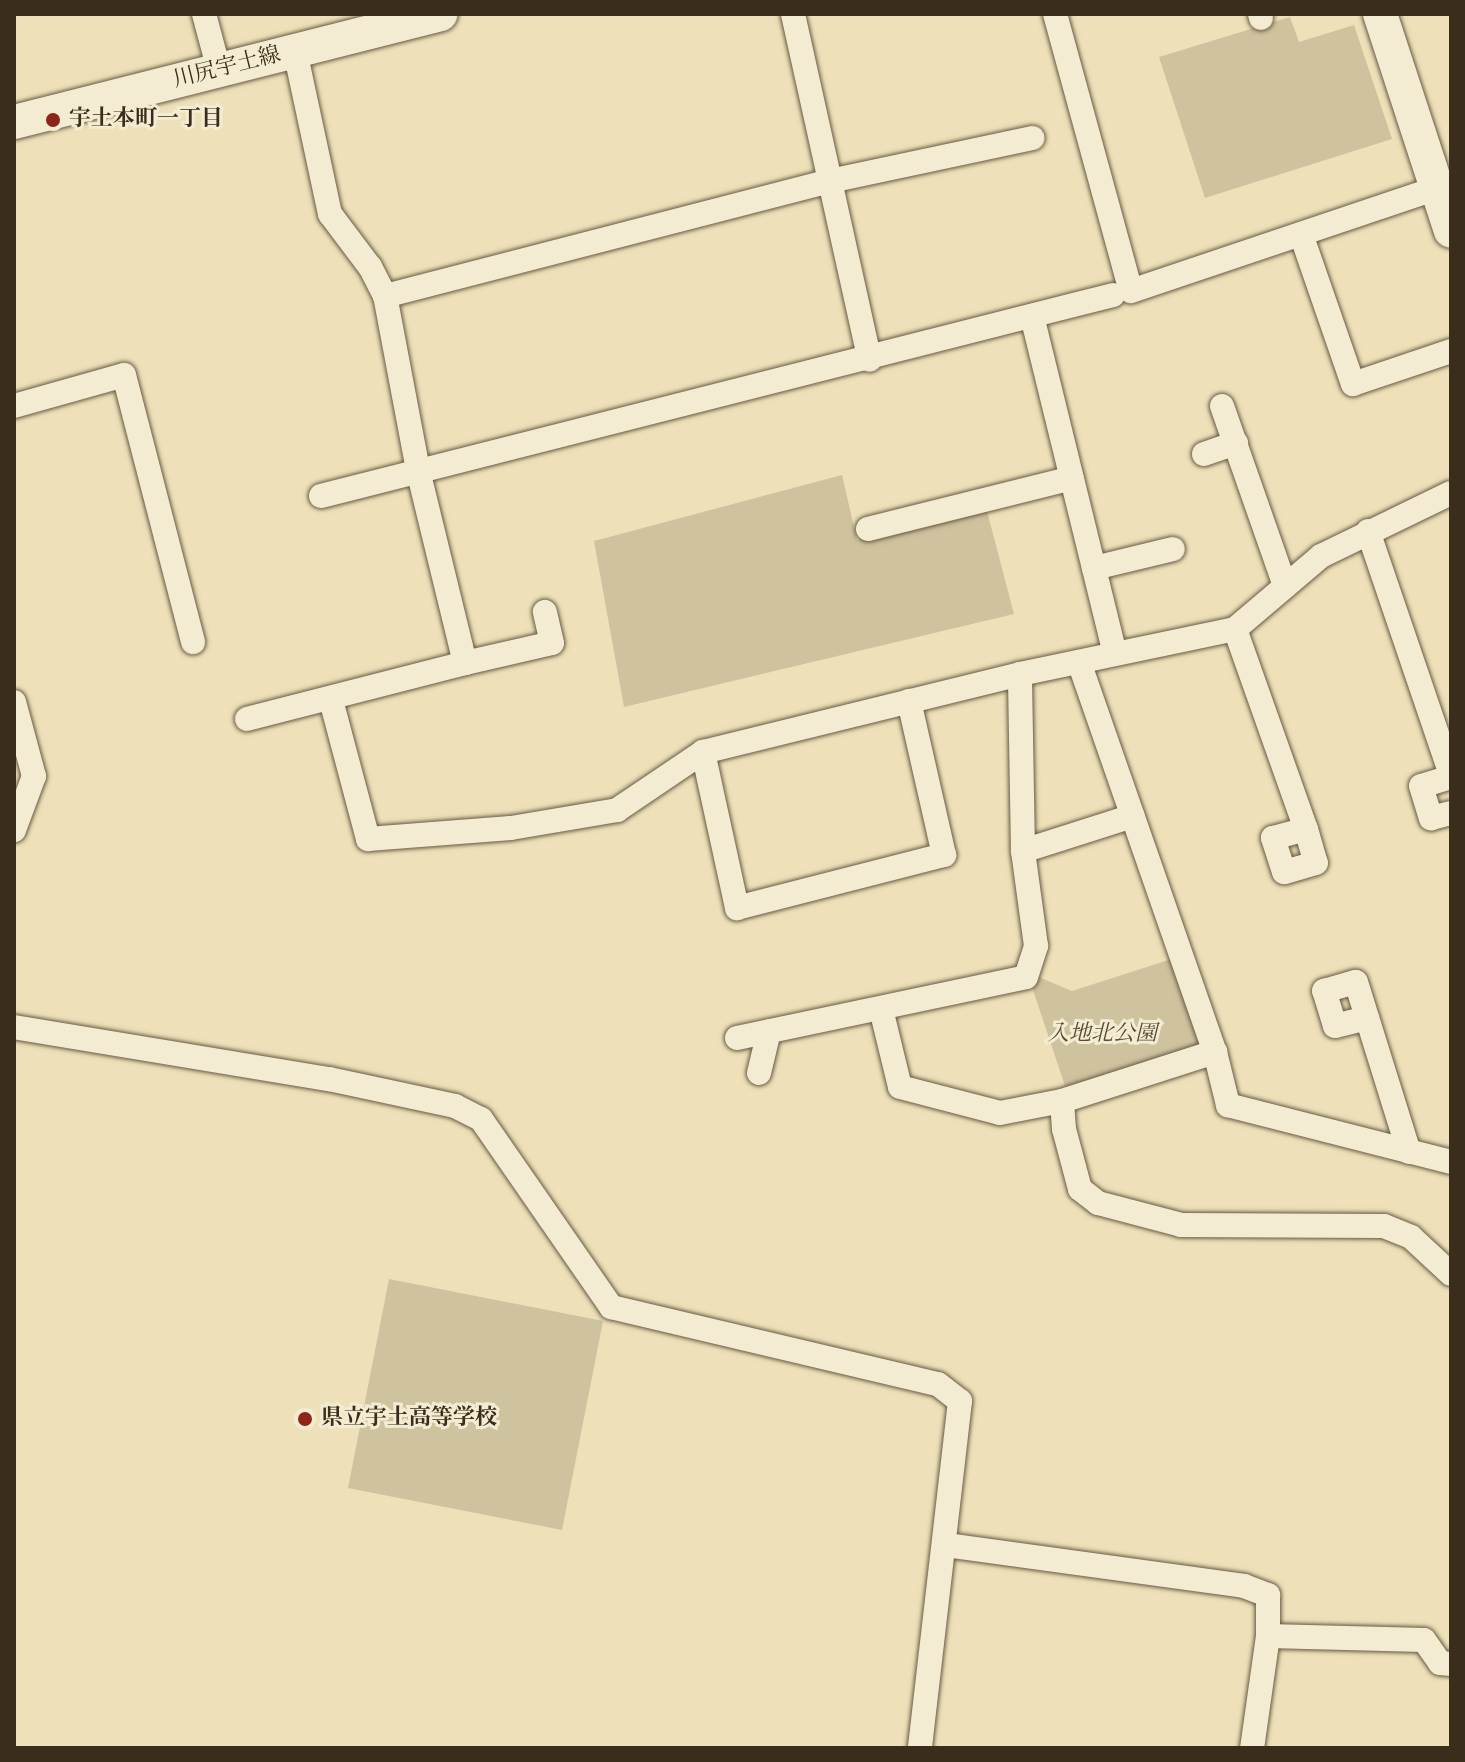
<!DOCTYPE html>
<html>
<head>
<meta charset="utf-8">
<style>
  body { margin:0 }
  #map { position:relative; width:1465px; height:1762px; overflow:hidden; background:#eee1b9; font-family:"Old Standard TT","Noto Serif JP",serif }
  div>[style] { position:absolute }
  .green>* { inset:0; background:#cfc29e }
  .roads { filter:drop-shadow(0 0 2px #675a43) drop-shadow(0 0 2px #675a43) }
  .street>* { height:24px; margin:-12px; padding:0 12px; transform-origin:12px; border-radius:12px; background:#f4ecd2 }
  .secondary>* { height:34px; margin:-17px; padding:0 17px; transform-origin:17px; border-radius:17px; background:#f4ecd2 }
  .dots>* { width:22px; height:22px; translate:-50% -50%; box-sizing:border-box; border:4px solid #f4ecd2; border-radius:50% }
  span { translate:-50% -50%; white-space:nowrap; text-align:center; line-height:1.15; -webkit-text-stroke:6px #f4ecd2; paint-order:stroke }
  .street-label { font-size:22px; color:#3a2d1c }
  .poi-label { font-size:22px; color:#3a2d1c; font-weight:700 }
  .left { translate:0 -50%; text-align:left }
  .park-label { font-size:22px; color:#584b36; font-style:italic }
  .frame { position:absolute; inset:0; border:16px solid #3a2d1c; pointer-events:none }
</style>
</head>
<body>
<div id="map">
  <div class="green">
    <i style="clip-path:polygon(1290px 17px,1299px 42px,1354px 25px,1392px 139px,1205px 198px,1159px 57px)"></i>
    <i style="clip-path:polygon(842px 475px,857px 540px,987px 511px,1014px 614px,624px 707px,594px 541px)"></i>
    <i style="clip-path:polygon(1181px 956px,1215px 1052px,1069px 1098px,1027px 972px,1072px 991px)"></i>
    <i style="clip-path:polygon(389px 1279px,603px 1321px,562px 1530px,348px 1488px)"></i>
  </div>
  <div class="roads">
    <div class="street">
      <i style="left:204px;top:14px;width:58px;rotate:75deg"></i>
      <i style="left:793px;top:14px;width:354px;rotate:77.5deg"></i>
      <i style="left:1055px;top:14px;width:287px;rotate:74.7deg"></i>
      <i style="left:1131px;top:291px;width:338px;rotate:-18.6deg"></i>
      <i style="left:1260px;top:14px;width:4px;rotate:76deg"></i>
      <i style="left:1301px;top:234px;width:159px;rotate:70.9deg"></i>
      <i style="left:1353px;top:384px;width:103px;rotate:-18.6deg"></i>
      <i style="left:385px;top:296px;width:460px;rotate:-14.5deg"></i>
      <i style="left:830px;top:181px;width:207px;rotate:-12deg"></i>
      <i style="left:1032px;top:316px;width:347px;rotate:76.2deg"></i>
      <i style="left:14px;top:406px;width:114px;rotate:-15.7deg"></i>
      <i style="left:124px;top:375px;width:276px;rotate:75.5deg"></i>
      <i style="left:1222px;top:406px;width:191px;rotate:70.7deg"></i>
      <i style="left:1204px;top:454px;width:34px;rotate:-19deg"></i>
      <i style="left:321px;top:496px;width:817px;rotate:-14.24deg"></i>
      <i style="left:868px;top:529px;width:210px;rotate:-14deg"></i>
      <i style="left:1368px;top:531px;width:258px;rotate:71.2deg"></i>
      <i style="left:1094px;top:568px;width:81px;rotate:-13.5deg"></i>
      <i style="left:1235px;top:629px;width:212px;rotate:70.5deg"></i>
      <i style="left:1306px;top:829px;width:35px;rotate:74deg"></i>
      <i style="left:1316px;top:863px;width:33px;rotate:164deg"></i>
      <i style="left:1284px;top:872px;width:36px;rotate:-108deg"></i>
      <i style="left:1273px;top:838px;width:34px;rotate:-15deg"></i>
      <i style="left:1079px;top:662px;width:413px;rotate:70.8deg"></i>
      <i style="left:1215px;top:1052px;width:55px;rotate:76.2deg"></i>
      <i style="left:1228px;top:1105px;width:230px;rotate:14.3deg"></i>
      <i style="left:465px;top:663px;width:89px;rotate:-12.9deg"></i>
      <i style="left:552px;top:643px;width:32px;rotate:-103deg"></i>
      <i style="left:331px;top:700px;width:144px;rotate:75.1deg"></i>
      <i style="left:368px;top:839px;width:143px;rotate:-4.4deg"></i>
      <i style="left:511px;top:828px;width:108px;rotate:-9.6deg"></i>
      <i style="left:617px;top:810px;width:104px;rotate:-34deg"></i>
      <i style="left:703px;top:752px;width:326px;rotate:-13.8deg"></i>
      <i style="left:1020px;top:674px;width:220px;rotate:-11.8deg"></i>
      <i style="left:1235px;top:629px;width:113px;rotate:-40.3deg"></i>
      <i style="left:1321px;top:556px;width:144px;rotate:-25.9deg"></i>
      <i style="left:14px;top:702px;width:77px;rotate:74.9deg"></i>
      <i style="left:34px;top:776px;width:58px;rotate:110.3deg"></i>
      <i style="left:247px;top:719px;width:225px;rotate:-14.4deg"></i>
      <i style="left:465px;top:663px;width:199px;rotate:-103.7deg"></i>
      <i style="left:418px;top:470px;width:177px;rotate:-100.7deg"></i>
      <i style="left:385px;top:296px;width:33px;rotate:-117deg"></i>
      <i style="left:370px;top:267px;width:66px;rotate:-127deg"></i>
      <i style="left:330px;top:214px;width:167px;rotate:-102.1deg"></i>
      <i style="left:703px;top:752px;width:160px;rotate:77.7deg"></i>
      <i style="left:737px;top:908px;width:214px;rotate:-14.4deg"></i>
      <i style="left:944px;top:855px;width:158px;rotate:-102.8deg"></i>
      <i style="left:1451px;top:777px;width:31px;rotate:163deg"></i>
      <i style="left:1421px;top:786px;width:34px;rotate:73deg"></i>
      <i style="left:1431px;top:818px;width:21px;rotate:-14deg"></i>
      <i style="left:1023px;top:851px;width:115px;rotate:-17.7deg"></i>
      <i style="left:881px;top:1009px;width:80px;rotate:76.3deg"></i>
      <i style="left:900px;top:1087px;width:103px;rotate:14.6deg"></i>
      <i style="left:1000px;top:1113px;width:63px;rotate:-11deg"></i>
      <i style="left:1062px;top:1101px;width:161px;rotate:-17.8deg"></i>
      <i style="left:1367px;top:1018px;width:33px;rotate:166deg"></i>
      <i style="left:1335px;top:1026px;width:37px;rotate:-107deg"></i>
      <i style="left:1324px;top:991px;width:33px;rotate:-16deg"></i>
      <i style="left:1356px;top:982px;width:178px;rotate:72.7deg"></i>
      <i style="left:14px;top:1027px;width:319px;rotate:9.4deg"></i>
      <i style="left:329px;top:1079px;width:129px;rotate:12.1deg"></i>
      <i style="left:455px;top:1106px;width:29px;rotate:27deg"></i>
      <i style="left:481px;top:1119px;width:229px;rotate:55.3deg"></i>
      <i style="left:611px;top:1307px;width:336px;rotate:13.3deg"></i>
      <i style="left:938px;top:1384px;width:28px;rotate:38deg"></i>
      <i style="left:960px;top:1401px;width:349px;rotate:96.6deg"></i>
      <i style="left:737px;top:1038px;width:295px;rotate:-11.9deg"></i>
      <i style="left:1026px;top:977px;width:33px;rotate:-72deg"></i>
      <i style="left:1036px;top:946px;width:96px;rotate:-97.8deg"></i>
      <i style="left:1023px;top:851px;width:177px;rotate:-91deg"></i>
      <i style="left:759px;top:1073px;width:43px;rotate:-76.6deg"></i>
      <i style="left:1062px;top:1101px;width:28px;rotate:86deg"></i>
      <i style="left:1064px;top:1129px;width:62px;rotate:75.1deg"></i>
      <i style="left:1080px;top:1189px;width:23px;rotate:38deg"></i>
      <i style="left:1098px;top:1203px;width:86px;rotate:14.8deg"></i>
      <i style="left:1181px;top:1225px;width:203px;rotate:0.3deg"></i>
      <i style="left:1384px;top:1226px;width:29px;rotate:22deg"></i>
      <i style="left:1411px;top:1237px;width:54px;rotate:42.8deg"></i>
      <i style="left:946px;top:1545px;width:301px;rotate:7.8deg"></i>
      <i style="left:1244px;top:1586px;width:26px;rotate:21deg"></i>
      <i style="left:1268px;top:1595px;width:41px;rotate:90deg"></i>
      <i style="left:1268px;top:1636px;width:113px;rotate:98.1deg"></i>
      <i style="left:1268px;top:1636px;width:156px;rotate:1.5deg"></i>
      <i style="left:1424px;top:1640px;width:28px;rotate:55deg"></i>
      <i style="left:1440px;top:1663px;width:11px;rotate:5deg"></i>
    </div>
    <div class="secondary">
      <i style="left:1380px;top:14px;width:228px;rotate:71.9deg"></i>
      <i style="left:14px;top:122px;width:440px;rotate:-14.2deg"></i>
    </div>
  </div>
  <div class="dots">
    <i style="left:53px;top:120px;background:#8f2418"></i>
    <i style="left:305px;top:1419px;background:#8f2418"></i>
  </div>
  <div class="street-label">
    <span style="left:227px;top:68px;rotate:-14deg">川尻宇土線</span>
  </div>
  <div class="poi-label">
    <span class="left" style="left:69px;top:120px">宇土本町一丁目</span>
    <span class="left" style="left:321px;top:1419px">県立宇土高等学校</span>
  </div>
  <div class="park-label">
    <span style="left:1102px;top:1035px">入地北公園</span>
  </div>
  <div class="frame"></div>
</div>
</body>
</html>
